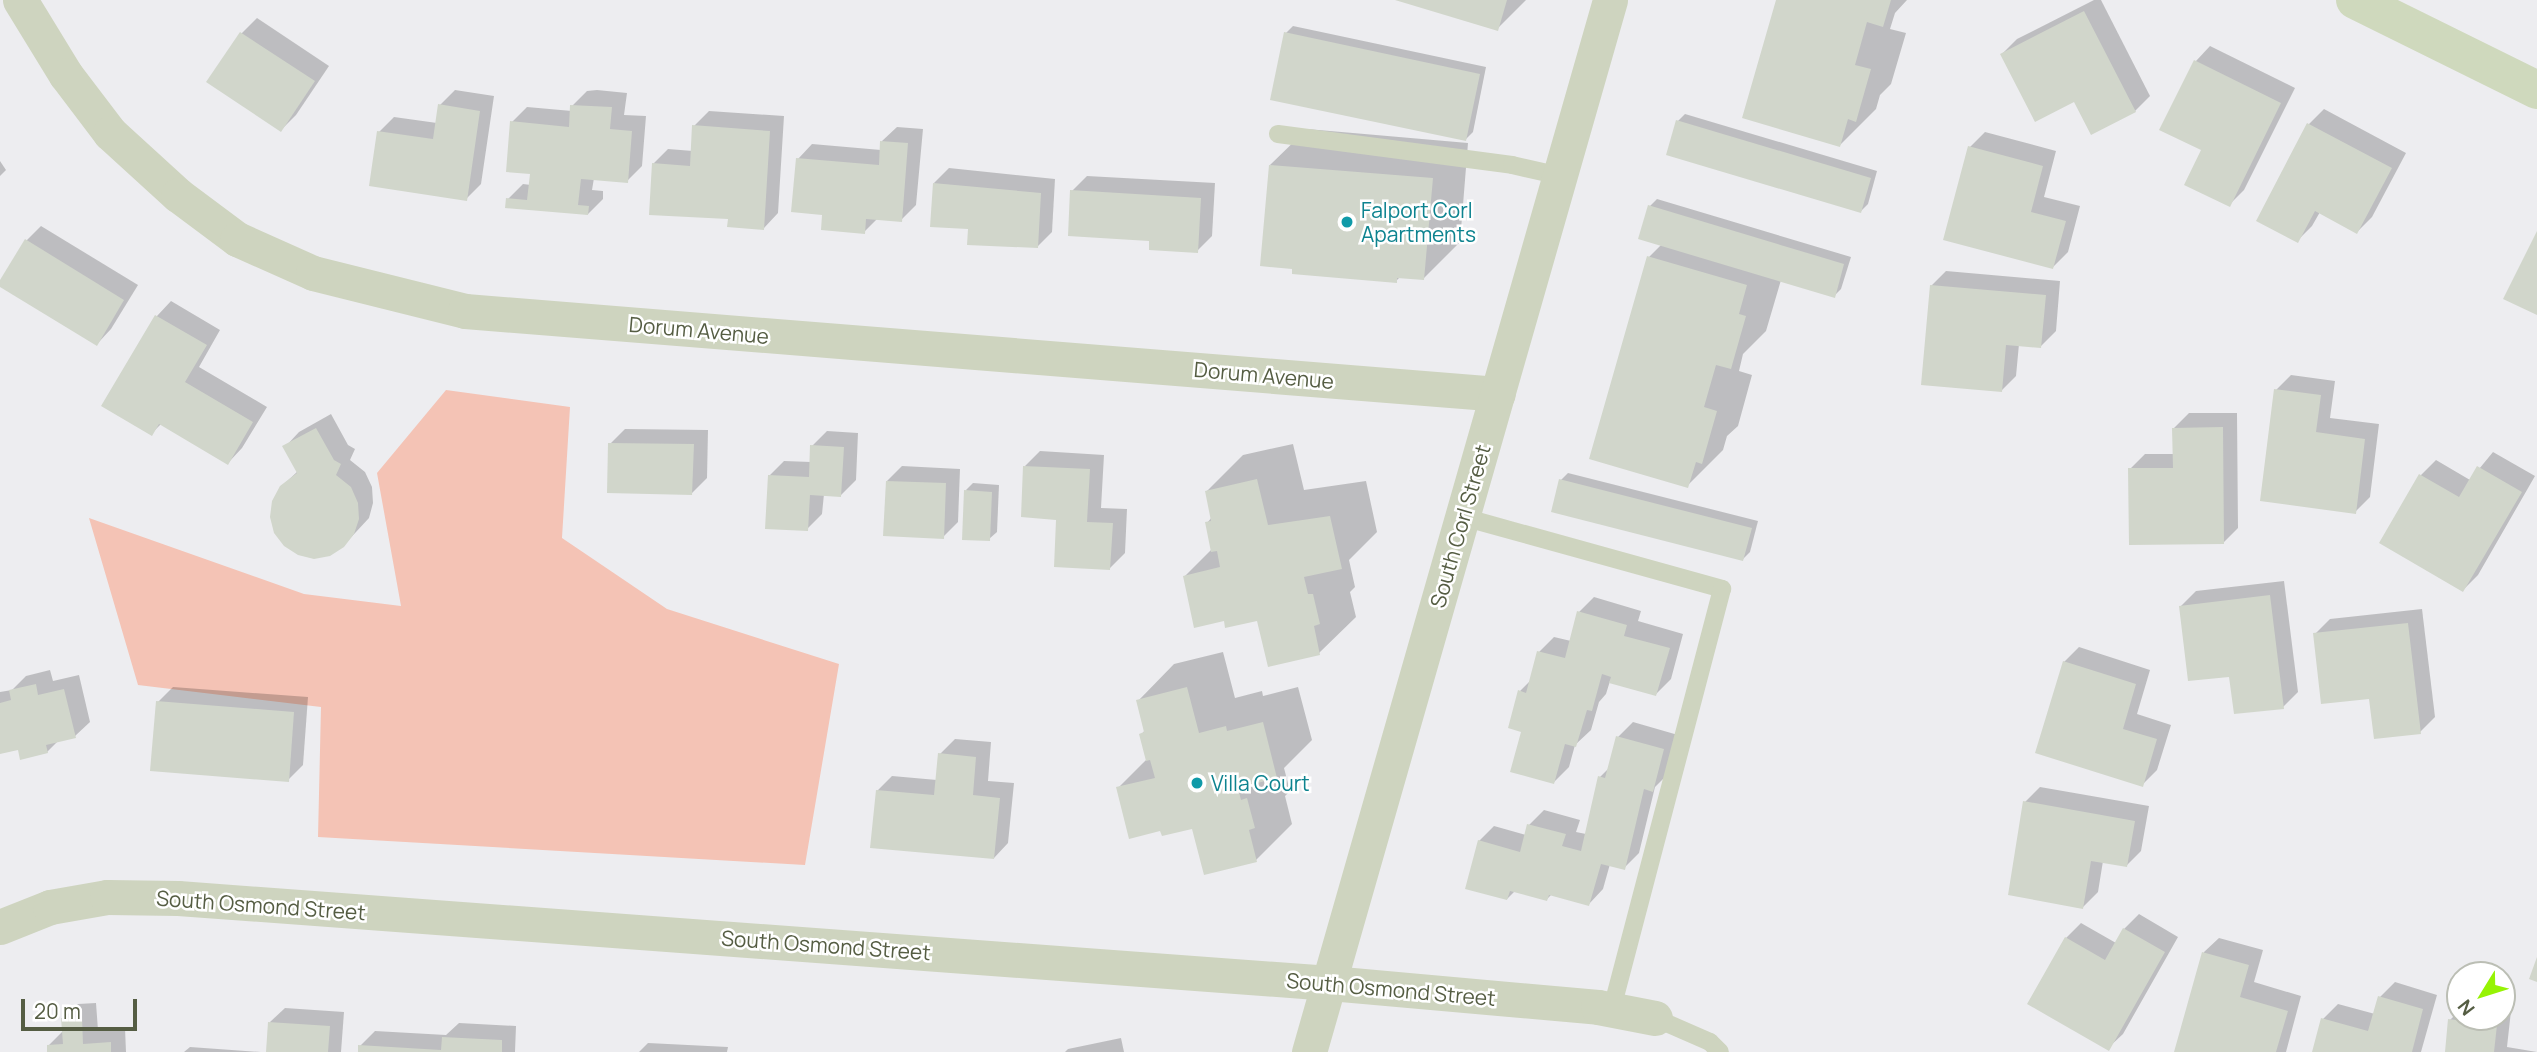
<!DOCTYPE html>
<html>
<head>
<meta charset="utf-8">
<style>
  body { margin:0 }
  #map { position:relative; width:2537px; height:1052px; overflow:hidden; background:#ededf0; font-family:Manrope,sans-serif }
  div>[style] { position:absolute }
  .green>* { inset:0; background:#f4c3b5 }
  .shadow>* { inset:0; background:#0003 }
  .building>* { inset:0; background:#d1d6cb }
  .lane>* { height:18px; margin:-9px; padding:0 9px; transform-origin:9px; border-radius:9px; background:#ced4bf }
  .street>* { height:35px; margin:-17.5px; padding:0 17.5px; transform-origin:17.5px; border-radius:17.5px; background:#ced4bf }
  .secondary>* { height:38px; margin:-19px; padding:0 19px; transform-origin:19px; border-radius:19px; background:#cfd9bd }
  .dots>* { width:19px; height:19px; translate:-50% -50%; box-sizing:border-box; border:4px solid #fff; border-radius:50% }
  span { translate:-50% -50%; white-space:nowrap; text-align:center; line-height:1.15; -webkit-text-stroke:5px #fff; paint-order:stroke }
  .culture-label { font-size:21px; color:#0d838f }
  .left { translate:0 -50%; text-align:left }
  .street-label { font-size:21px; color:#555d43 }
  .north { position:absolute; left:2446px; top:961px; width:70px; height:70px; box-sizing:border-box; background:#fff; border:2px solid #bbbeb4; border-radius:50%; rotate:232deg; font-size:19px; font-weight:700; line-height:28px; text-align:center; color:#555d43 }
  .north::after { content:''; display:block; margin:auto; width:24px; height:32px; background:#96f304; clip-path:polygon(50% 0,100% 100%,50% 72%,0 100%) }
  .scale { position:absolute; left:21px; top:999px; width:116px; height:32px; box-sizing:border-box; border:4px solid #555d43; border-top:0; padding-left:9px; font-size:21px; line-height:24px; white-space:nowrap; color:#555d43; -webkit-text-stroke:5px #fff; paint-order:stroke }
</style>
</head>
<body>
<div id="map">
  <div class="green">
    <i style="clip-path:polygon(446px 390px,570px 407px,562px 538px,667px 609px,839px 664px,805px 865px,318px 837px,321px 707px,138px 685px,89px 518px,304px 594px,401px 606px,377px 473px)"></i>
  </div>
  <div class="shadow">
    <i style="clip-path:polygon(1398px 0,1526px 0,1497px 29px)"></i>
    <i style="clip-path:polygon(1778px 0,1907px 0,1895px 13px,1890px 29px,1906px 33px,1891px 84px,1880px 95px,1876px 109px,1840px 145px)"></i>
    <i style="clip-path:polygon(2094px 0,2101px 0,2150px 96px,2135px 111px,2075px 100px,2002px 54px,2017px 39px)"></i>
    <i style="clip-path:polygon(257px 18px,329px 66px,296px 115px,281px 130px,209px 82px,242px 33px)"></i>
    <i style="clip-path:polygon(1293px 26px,1486px 67px,1473px 132px,1466px 139px,1286px 33px)"></i>
    <i style="clip-path:polygon(2210px 46px,2295px 88px,2244px 190px,2229px 205px,2203px 149px,2196px 61px)"></i>
    <i style="clip-path:polygon(455px 90px,494px 96px,481px 184px,466px 199px,379px 132px,394px 117px,437px 123px,440px 105px)"></i>
    <i style="clip-path:polygon(597px 90px,627px 93px,624px 115px,646px 116px,642px 166px,627px 181px,594px 178px,592px 190px,603px 191px,603px 199px,588px 214px,508px 199px,523px 184px,531px 185px,532px 172px,512px 122px,527px 107px,572px 111px,572px 106px,587px 91px)"></i>
    <i style="clip-path:polygon(2324px 109px,2406px 153px,2372px 217px,2357px 232px,2320px 212px,2312px 226px,2297px 241px,2258px 221px,2309px 124px)"></i>
    <i style="clip-path:polygon(709px 111px,784px 116px,778px 213px,764px 228px,730px 218px,653px 164px,668px 149px,693px 151px,694px 126px)"></i>
    <i style="clip-path:polygon(1685px 114px,1877px 171px,1868px 204px,1861px 211px,1678px 121px)"></i>
    <i style="clip-path:polygon(897px 127px,923px 129px,916px 205px,901px 220px,878px 218px,864px 232px,824px 213px,798px 159px,812px 144px,881px 150px,882px 141px)"></i>
    <i style="clip-path:polygon(1307px 129px,1468px 143px,1460px 242px,1424px 278px,1401px 276px,1396px 281px,1270px 165px)"></i>
    <i style="clip-path:polygon(1985px 132px,2056px 151px,2044px 197px,2080px 206px,2068px 252px,2053px 267px,1970px 147px)"></i>
    <i style="clip-path:polygon(0 161px,6px 170px,0 176px)"></i>
    <i style="clip-path:polygon(949px 168px,1055px 179px,1052px 232px,1037px 247px,970px 228px,934px 183px)"></i>
    <i style="clip-path:polygon(1087px 176px,1215px 183px,1212px 236px,1197px 251px,1151px 240px,1072px 191px)"></i>
    <i style="clip-path:polygon(1657px 199px,1851px 257px,1841px 289px,1834px 296px,1781px 280px,1766px 331px,1743px 354px,1739px 371px,1752px 375px,1738px 426px,1727px 436px,1723px 450px,1687px 486px,1649px 257px,1662px 244px,1650px 206px)"></i>
    <i style="clip-path:polygon(41px 226px,138px 285px,111px 329px,97px 344px,0 285px,26px 241px)"></i>
    <i style="clip-path:polygon(1946px 271px,2060px 281px,2056px 331px,2041px 346px,2019px 344px,2016px 376px,2002px 390px,1931px 286px)"></i>
    <i style="clip-path:polygon(171px 301px,220px 330px,199px 367px,267px 407px,242px 448px,228px 463px,162px 423px,151px 434px,104px 405px,157px 316px)"></i>
    <i style="clip-path:polygon(2291px 375px,2335px 381px,2330px 418px,2379px 424px,2370px 497px,2355px 512px,2276px 390px)"></i>
    <i style="clip-path:polygon(2189px 413px,2237px 413px,2238px 528px,2223px 543px,2130px 469px,2145px 454px,2175px 454px,2174px 428px)"></i>
    <i style="clip-path:polygon(331px 414px,348px 445px,355px 449px,350px 460px,365px 472px,372px 487px,373px 503px,369px 518px,343px 546px,281px 487px,298px 471px,285px 447px,299px 432px)"></i>
    <i style="clip-path:polygon(625px 429px,708px 430px,707px 478px,692px 493px,610px 444px)"></i>
    <i style="clip-path:polygon(827px 431px,858px 433px,856px 480px,841px 495px,824px 494px,822px 514px,807px 529px,769px 476px,784px 461px,811px 462px,812px 446px)"></i>
    <i style="clip-path:polygon(1293px 444px,1304px 490px,1366px 481px,1377px 532px,1349px 560px,1355px 587px,1350px 592px,1356px 617px,1319px 653px,1259px 619px,1226px 619px,1185px 576px,1213px 548px,1207px 523px,1212px 517px,1207px 491px,1243px 455px)"></i>
    <i style="clip-path:polygon(1040px 451px,1104px 455px,1101px 508px,1127px 509px,1125px 553px,1110px 568px,1058px 518px,1025px 466px)"></i>
    <i style="clip-path:polygon(2493px 452px,2535px 476px,2478px 575px,2463px 590px,2381px 543px,2421px 475px,2436px 460px,2470px 480px)"></i>
    <i style="clip-path:polygon(902px 466px,960px 469px,958px 522px,943px 537px,887px 481px)"></i>
    <i style="clip-path:polygon(1568px 473px,1758px 521px,1750px 552px,1743px 559px,1561px 480px)"></i>
    <i style="clip-path:polygon(973px 483px,999px 485px,997px 532px,989px 539px,966px 490px)"></i>
    <i style="clip-path:polygon(2284px 581px,2298px 692px,2283px 707px,2231px 675px,2181px 606px,2196px 591px)"></i>
    <i style="clip-path:polygon(1594px 597px,1641px 611px,1638px 621px,1683px 634px,1671px 679px,1656px 694px,1610px 681px,1606px 694px,1599px 702px,1591px 730px,1575px 745px,1569px 767px,1554px 782px,1523px 730px,1520px 691px,1531px 680px,1539px 652px,1554px 637px,1571px 641px,1579px 612px)"></i>
    <i style="clip-path:polygon(2422px 609px,2435px 717px,2420px 732px,2371px 697px,2315px 634px,2330px 619px)"></i>
    <i style="clip-path:polygon(2079px 647px,2150px 670px,2137px 714px,2171px 725px,2157px 770px,2142px 785px,2064px 662px)"></i>
    <i style="clip-path:polygon(1223px 652px,1235px 698px,1262px 691px,1263px 696px,1298px 687px,1312px 740px,1284px 768px,1290px 791px,1285px 796px,1292px 824px,1256px 860px,1193px 827px,1161px 829px,1118px 788px,1147px 759px,1141px 735px,1145px 730px,1138px 701px,1174px 664px)"></i>
    <i style="clip-path:polygon(50px 670px,53px 681px,79px 675px,90px 722px,75px 736px,59px 740px,47px 752px,19px 748px,0 753px,0 692px,12px 690px,26px 676px)"></i>
    <i style="clip-path:polygon(173px 687px,308px 697px,303px 765px,288px 780px,158px 702px)"></i>
    <i style="clip-path:polygon(1633px 722px,1678px 735px,1667px 775px,1655px 787px,1639px 853px,1624px 868px,1610px 864px,1603px 889px,1589px 904px,1552px 894px,1546px 900px,1515px 891px,1507px 899px,1479px 841px,1494px 826px,1526px 835px,1529px 825px,1544px 810px,1580px 820px,1576px 832px,1586px 834px,1600px 777px,1610px 767px,1618px 737px)"></i>
    <i style="clip-path:polygon(955px 739px,991px 742px,988px 781px,1014px 783px,1008px 843px,994px 858px,877px 791px,892px 776px,937px 780px,940px 754px)"></i>
    <i style="clip-path:polygon(2040px 787px,2149px 806px,2141px 851px,2126px 866px,2103px 861px,2098px 892px,2083px 907px,2025px 802px)"></i>
    <i style="clip-path:polygon(2139px 914px,2178px 937px,2123px 1034px,2108px 1048px,2066px 938px,2081px 923px,2116px 943px,2124px 929px)"></i>
    <i style="clip-path:polygon(2219px 938px,2263px 950px,2254px 982px,2301px 996px,2286px 1052px,2176px 1052px,2204px 952px)"></i>
    <i style="clip-path:polygon(2395px 982px,2437px 995px,2421px 1052px,2314px 1052px,2323px 1019px,2338px 1004px,2375px 1014px,2380px 997px)"></i>
    <i style="clip-path:polygon(96px 1003px,98px 1030px,125px 1028px,126px 1052px,49px 1052px,49px 1045px,64px 1030px,63px 1019px,78px 1004px)"></i>
    <i style="clip-path:polygon(285px 1008px,344px 1012px,341px 1052px,268px 1052px,270px 1022px)"></i>
    <i style="clip-path:polygon(2502px 1009px,2511px 1011px,2507px 1047px,2537px 1052px,2447px 1052px,2450px 1020px,2460px 1010px,2460px 1017px,2502px 1017px)"></i>
    <i style="clip-path:polygon(459px 1023px,516px 1026px,515px 1052px,360px 1052px,360px 1046px,375px 1031px,446px 1035px)"></i>
    <i style="clip-path:polygon(1121px 1038px,1124px 1052px,1065px 1052px,1068px 1049px)"></i>
    <i style="clip-path:polygon(648px 1043px,728px 1047px,727px 1052px,639px 1052px)"></i>
    <i style="clip-path:polygon(190px 1047px,261px 1052px,184px 1052px)"></i>
  </div>
  <div class="building">
    <i style="clip-path:polygon(1395px 0,1507px 0,1498px 31px)"></i>
    <i style="clip-path:polygon(1776px 0,1891px 0,1883px 27px,1867px 22px,1855px 65px,1871px 69px,1856px 122px,1848px 119px,1840px 147px,1742px 118px)"></i>
    <i style="clip-path:polygon(2084px 11px,2136px 112px,2091px 135px,2074px 102px,2035px 122px,2000px 54px)"></i>
    <i style="clip-path:polygon(240px 32px,315px 81px,281px 132px,206px 82px)"></i>
    <i style="clip-path:polygon(1284px 32px,1480px 74px,1466px 141px,1270px 100px)"></i>
    <i style="clip-path:polygon(2194px 60px,2281px 103px,2230px 207px,2184px 185px,2201px 150px,2159px 130px)"></i>
    <i style="clip-path:polygon(438px 104px,480px 111px,467px 201px,369px 186px,377px 131px,433px 139px)"></i>
    <i style="clip-path:polygon(570px 105px,612px 107px,610px 129px,632px 131px,628px 183px,581px 179px,578px 205px,589px 206px,588px 215px,505px 208px,506px 198px,527px 200px,530px 174px,506px 172px,510px 121px,569px 127px)"></i>
    <i style="clip-path:polygon(1676px 120px,1871px 178px,1861px 213px,1666px 155px)"></i>
    <i style="clip-path:polygon(2307px 123px,2392px 168px,2357px 234px,2315px 211px,2298px 243px,2256px 221px)"></i>
    <i style="clip-path:polygon(692px 125px,770px 131px,764px 230px,727px 227px,728px 219px,649px 215px,652px 163px,690px 166px)"></i>
    <i style="clip-path:polygon(880px 141px,908px 143px,902px 222px,866px 219px,865px 234px,821px 230px,822px 215px,791px 212px,796px 158px,879px 165px)"></i>
    <i style="clip-path:polygon(1968px 146px,2043px 166px,2031px 212px,2066px 221px,2053px 269px,1943px 240px)"></i>
    <i style="clip-path:polygon(1269px 165px,1433px 178px,1424px 280px,1397px 278px,1397px 283px,1292px 274px,1292px 269px,1260px 266px)"></i>
    <i style="clip-path:polygon(933px 183px,1041px 193px,1038px 248px,967px 245px,968px 229px,930px 227px)"></i>
    <i style="clip-path:polygon(1070px 190px,1201px 198px,1198px 253px,1149px 250px,1149px 241px,1068px 236px)"></i>
    <i style="clip-path:polygon(1648px 205px,1844px 264px,1835px 298px,1638px 239px)"></i>
    <i style="clip-path:polygon(2537px 231px,2537px 315px,2503px 299px)"></i>
    <i style="clip-path:polygon(25px 239px,124px 300px,97px 346px,0 287px,0 280px)"></i>
    <i style="clip-path:polygon(1647px 256px,1747px 285px,1739px 314px,1746px 316px,1731px 369px,1716px 365px,1704px 407px,1717px 411px,1702px 464px,1696px 462px,1688px 488px,1589px 459px)"></i>
    <i style="clip-path:polygon(1930px 285px,2046px 295px,2041px 348px,2006px 345px,2002px 392px,1921px 385px)"></i>
    <i style="clip-path:polygon(155px 315px,207px 345px,185px 382px,253px 422px,228px 465px,159px 424px,152px 436px,101px 406px)"></i>
    <i style="clip-path:polygon(2274px 389px,2321px 395px,2316px 432px,2365px 439px,2356px 514px,2260px 501px)"></i>
    <i style="clip-path:polygon(2223px 427px,2224px 544px,2129px 545px,2128px 468px,2173px 468px,2172px 428px)"></i>
    <i style="clip-path:polygon(316px 428px,334px 460px,341px 464px,336px 475px,351px 487px,358px 503px,359px 519px,354px 534px,344px 547px,330px 556px,314px 559px,298px 555px,284px 546px,274px 533px,270px 517px,272px 501px,280px 486px,297px 473px,282px 446px)"></i>
    <i style="clip-path:polygon(608px 443px,694px 444px,692px 495px,607px 493px)"></i>
    <i style="clip-path:polygon(810px 445px,844px 447px,841px 497px,810px 495px,808px 531px,765px 529px,768px 475px,809px 477px)"></i>
    <i style="clip-path:polygon(1023px 466px,1090px 469px,1087px 522px,1113px 523px,1110px 570px,1054px 567px,1056px 520px,1021px 517px)"></i>
    <i style="clip-path:polygon(2477px 466px,2522px 492px,2463px 592px,2379px 543px,2419px 474px,2459px 497px)"></i>
    <i style="clip-path:polygon(1257px 479px,1268px 525px,1330px 516px,1342px 569px,1304px 577px,1308px 594px,1313px 594px,1320px 624px,1314px 626px,1320px 655px,1268px 667px,1257px 621px,1225px 628px,1224px 621px,1194px 628px,1183px 576px,1220px 567px,1217px 551px,1211px 552px,1205px 522px,1211px 521px,1205px 491px)"></i>
    <i style="clip-path:polygon(1559px 479px,1752px 528px,1743px 561px,1551px 512px)"></i>
    <i style="clip-path:polygon(886px 481px,946px 483px,944px 539px,883px 536px)"></i>
    <i style="clip-path:polygon(964px 490px,992px 492px,990px 541px,962px 540px)"></i>
    <i style="clip-path:polygon(2270px 595px,2284px 709px,2234px 714px,2229px 677px,2188px 681px,2179px 606px)"></i>
    <i style="clip-path:polygon(1577px 611px,1627px 625px,1624px 636px,1670px 648px,1656px 696px,1609px 683px,1611px 677px,1602px 674px,1592px 711px,1587px 710px,1576px 747px,1565px 744px,1554px 784px,1510px 772px,1521px 732px,1508px 728px,1518px 690px,1526px 693px,1537px 651px,1565px 658px)"></i>
    <i style="clip-path:polygon(2408px 623px,2421px 734px,2374px 739px,2369px 699px,2321px 704px,2313px 633px)"></i>
    <i style="clip-path:polygon(2063px 661px,2136px 684px,2123px 729px,2157px 739px,2143px 787px,2035px 753px)"></i>
    <i style="clip-path:polygon(36px 684px,38px 695px,64px 689px,76px 738px,46px 745px,48px 753px,20px 760px,18px 750px,0 754px,0 703px,11px 700px,9px 690px)"></i>
    <i style="clip-path:polygon(1187px 687px,1199px 733px,1226px 726px,1227px 731px,1263px 722px,1277px 778px,1238px 788px,1241px 800px,1247px 798px,1255px 828px,1249px 830px,1257px 862px,1204px 875px,1192px 829px,1162px 836px,1160px 831px,1129px 839px,1116px 787px,1155px 778px,1150px 760px,1146px 761px,1139px 734px,1144px 732px,1136px 700px)"></i>
    <i style="clip-path:polygon(156px 701px,294px 712px,289px 782px,150px 771px)"></i>
    <i style="clip-path:polygon(1616px 736px,1664px 749px,1653px 792px,1644px 789px,1625px 870px,1601px 864px,1589px 906px,1549px 895px,1547px 901px,1510px 891px,1507px 900px,1465px 889px,1478px 840px,1520px 852px,1527px 824px,1566px 834px,1562px 846px,1581px 851px,1598px 776px,1605px 778px)"></i>
    <i style="clip-path:polygon(938px 753px,976px 757px,973px 795px,1000px 798px,994px 859px,870px 848px,876px 790px,934px 795px)"></i>
    <i style="clip-path:polygon(2023px 801px,2135px 821px,2127px 867px,2091px 861px,2083px 909px,2008px 895px)"></i>
    <i style="clip-path:polygon(2123px 928px,2165px 952px,2109px 1051px,2027px 1004px,2065px 937px,2105px 960px)"></i>
    <i style="clip-path:polygon(2202px 952px,2249px 965px,2240px 997px,2288px 1011px,2276px 1052px,2174px 1052px)"></i>
    <i style="clip-path:polygon(2537px 957px,2537px 982px,2529px 979px)"></i>
    <i style="clip-path:polygon(2378px 996px,2423px 1009px,2412px 1052px,2312px 1052px,2321px 1018px,2368px 1031px)"></i>
    <i style="clip-path:polygon(82px 1017px,83px 1044px,111px 1042px,111px 1052px,47px 1052px,47px 1045px,63px 1044px,61px 1018px)"></i>
    <i style="clip-path:polygon(2448px 1019px,2497px 1025px,2494px 1052px,2445px 1052px)"></i>
    <i style="clip-path:polygon(268px 1022px,330px 1026px,328px 1052px,266px 1052px)"></i>
    <i style="clip-path:polygon(442px 1037px,502px 1040px,502px 1052px,358px 1052px,358px 1045px,441px 1050px)"></i>
  </div>
  <div class="lane">
    <i style="left:1278px;top:134px;width:236px;rotate:7.5deg"></i>
    <i style="left:1512px;top:165px;width:50px;rotate:12.7deg"></i>
    <i style="left:1463px;top:517px;width:269px;rotate:15.5deg"></i>
    <i style="left:1722px;top:589px;width:434px;rotate:104.7deg"></i>
    <i style="left:1655px;top:1018px;width:60px;rotate:23.6deg"></i>
    <i style="left:1710px;top:1042px;width:14px;rotate:45deg"></i>
  </div>
  <div class="street">
    <i style="left:20px;top:0;width:88px;rotate:58.5deg"></i>
    <i style="left:66px;top:75px;width:73px;rotate:52.8deg"></i>
    <i style="left:110px;top:133px;width:92px;rotate:42.4deg"></i>
    <i style="left:178px;top:195px;width:74px;rotate:36.7deg"></i>
    <i style="left:237px;top:239px;width:83px;rotate:24.1deg"></i>
    <i style="left:313px;top:273px;width:157px;rotate:14deg"></i>
    <i style="left:465px;top:311px;width:1036px;rotate:4.59deg"></i>
    <i style="left:0;top:927px;width:54px;rotate:-21.8deg"></i>
    <i style="left:50px;top:907px;width:58px;rotate:-10deg"></i>
    <i style="left:107px;top:897px;width:71px;rotate:0.8deg"></i>
    <i style="left:178px;top:898px;width:1155px;rotate:4.22deg"></i>
    <i style="left:1330px;top:983px;width:269px;rotate:5.1deg"></i>
    <i style="left:1598px;top:1007px;width:58px;rotate:10.9deg"></i>
    <i style="left:1309px;top:1052px;width:1094px;rotate:-74.03deg"></i>
  </div>
  <div class="secondary">
    <i style="left:2355px;top:0;width:203px;rotate:26.3deg"></i>
  </div>
  <div class="dots">
    <i style="left:1347px;top:222px;background:#0f9aa8"></i>
    <i style="left:1197px;top:783px;background:#0f9aa8"></i>
  </div>
  <div class="culture-label">
    <span class="left" style="left:1361px;top:222px">Falport Corl<br>Apartments</span>
    <span class="left" style="left:1211px;top:783px">Villa Court</span>
  </div>
  <div class="street-label">
    <span style="left:699px;top:330px;rotate:5deg">Dorum Avenue</span>
    <span style="left:1264px;top:375px;rotate:5deg">Dorum Avenue</span>
    <span style="left:1460px;top:526px;rotate:-74deg">South Corl Street</span>
    <span style="left:261px;top:905px;rotate:4deg">South Osmond Street</span>
    <span style="left:826px;top:945px;rotate:4deg">South Osmond Street</span>
    <span style="left:1391px;top:989px;rotate:5deg">South Osmond Street</span>
  </div>
  <div class="north">N</div>
  <div class="scale">20 m</div>
</div>
</body>
</html>
